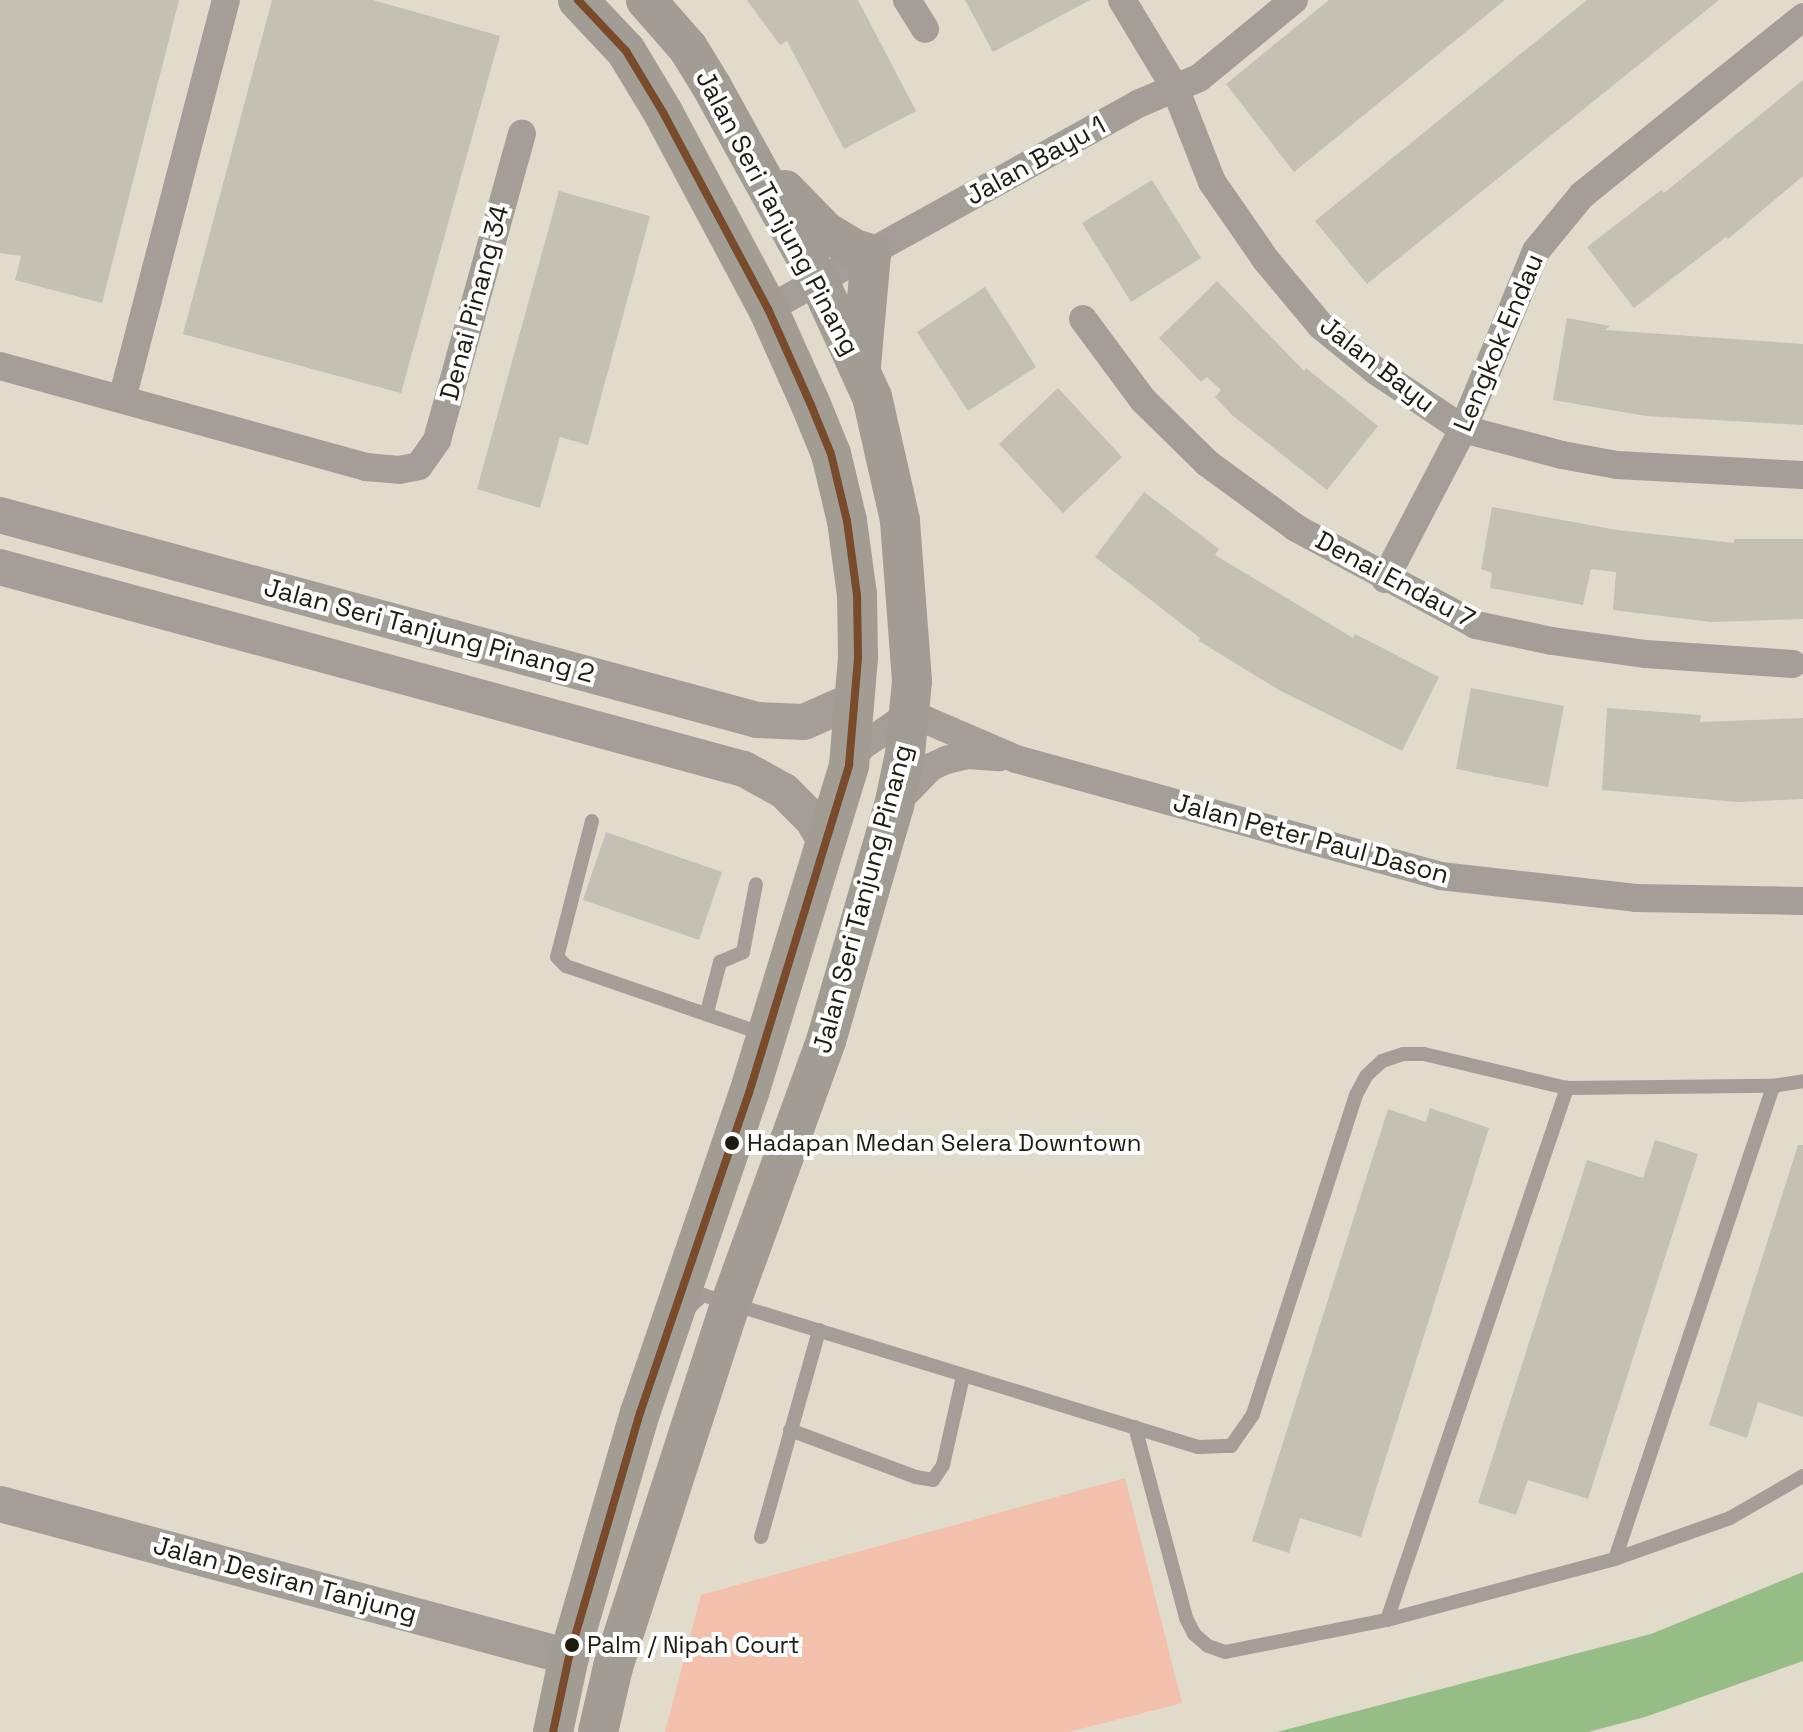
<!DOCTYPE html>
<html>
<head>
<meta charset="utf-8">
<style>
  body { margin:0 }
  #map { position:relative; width:1803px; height:1732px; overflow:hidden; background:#e1dbcb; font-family:"Space Grotesk",sans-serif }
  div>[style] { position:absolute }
  .green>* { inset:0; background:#f2c0ab }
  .water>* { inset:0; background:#96bd86 }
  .building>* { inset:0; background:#c3c1b4 }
  .service>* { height:14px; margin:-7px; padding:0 7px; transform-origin:7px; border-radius:7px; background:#a39f98 }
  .minor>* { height:28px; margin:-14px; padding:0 14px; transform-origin:14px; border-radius:14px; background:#a39f98 }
  .tertiary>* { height:36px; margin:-18px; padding:0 18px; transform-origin:18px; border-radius:18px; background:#a39f98 }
  .secondary>* { height:40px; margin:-20px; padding:0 20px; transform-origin:20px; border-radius:20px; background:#a29d94 }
  .bus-1>* { height:8px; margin:-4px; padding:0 4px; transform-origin:4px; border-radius:4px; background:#7a4b2a }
  .dots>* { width:22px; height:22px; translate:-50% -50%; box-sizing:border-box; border:4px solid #fff; border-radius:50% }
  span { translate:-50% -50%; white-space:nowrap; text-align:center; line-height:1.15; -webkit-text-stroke:8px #fff; paint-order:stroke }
  .bus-label { font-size:24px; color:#1f1b10 }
  .left { translate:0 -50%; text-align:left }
  .street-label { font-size:26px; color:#1f1b10 }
</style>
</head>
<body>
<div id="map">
  <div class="green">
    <i style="clip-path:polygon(1125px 1478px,1182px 1703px,1069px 1732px,665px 1732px,701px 1595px)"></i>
  </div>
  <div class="water">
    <i style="clip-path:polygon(1803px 1572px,1803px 1661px,1645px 1717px,1588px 1732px,1277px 1732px,1651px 1634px)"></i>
  </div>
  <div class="building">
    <i style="clip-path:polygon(0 0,179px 0,102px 303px,15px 280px,21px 256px,0 253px)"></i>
    <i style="clip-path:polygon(272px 0,373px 0,500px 36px,401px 393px,183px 334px)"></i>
    <i style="clip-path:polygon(747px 0,858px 0,916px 111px,844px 149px,787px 41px,780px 45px)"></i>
    <i style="clip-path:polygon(965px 0,1090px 0,993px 52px)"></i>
    <i style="clip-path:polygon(1329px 0,1505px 0,1294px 172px,1226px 84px)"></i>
    <i style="clip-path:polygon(1587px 0,1719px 0,1367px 284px,1315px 221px)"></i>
    <i style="clip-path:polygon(1803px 80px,1803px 176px,1728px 239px,1726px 237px,1634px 308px,1587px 247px,1661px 190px,1664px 193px)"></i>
    <i style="clip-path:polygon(1152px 180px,1201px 258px,1131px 302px,1082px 223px)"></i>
    <i style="clip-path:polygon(559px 191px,650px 216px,588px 445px,560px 437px,540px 508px,477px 489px)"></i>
    <i style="clip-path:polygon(1217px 281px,1304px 371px,1306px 368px,1378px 426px,1327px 490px,1232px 415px,1215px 397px,1221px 390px,1207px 377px,1201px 382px,1159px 338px)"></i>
    <i style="clip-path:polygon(985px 287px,1036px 367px,968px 411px,917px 332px)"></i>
    <i style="clip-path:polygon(1567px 318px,1610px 326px,1605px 330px,1803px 344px,1803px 425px,1646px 416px,1553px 400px)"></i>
    <i style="clip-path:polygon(1058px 388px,1122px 457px,1063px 513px,999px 444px)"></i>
    <i style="clip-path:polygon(1144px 492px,1219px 549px,1215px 555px,1353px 638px,1355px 634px,1439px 677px,1402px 751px,1279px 690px,1199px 641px,1200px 638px,1095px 557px)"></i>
    <i style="clip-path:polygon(1492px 507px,1617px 530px,1734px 543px,1734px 539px,1803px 539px,1803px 619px,1711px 622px,1613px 610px,1616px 572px,1591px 569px,1583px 605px,1490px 588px,1492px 573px,1481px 569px)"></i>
    <i style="clip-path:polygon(1471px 688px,1564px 706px,1548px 787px,1456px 769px)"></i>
    <i style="clip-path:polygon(1607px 708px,1701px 715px,1700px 722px,1803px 718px,1803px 799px,1738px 802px,1602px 790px)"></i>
    <i style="clip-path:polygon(606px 832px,722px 872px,699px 940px,583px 900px)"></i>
    <i style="clip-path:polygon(1430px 1108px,1489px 1128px,1361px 1537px,1300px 1518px,1289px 1553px,1252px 1541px,1388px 1109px,1426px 1122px)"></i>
    <i style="clip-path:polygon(1655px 1140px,1698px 1154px,1588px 1499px,1528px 1480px,1516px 1515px,1478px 1503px,1587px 1160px,1643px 1178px)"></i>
    <i style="clip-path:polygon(1798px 1145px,1803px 1145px,1803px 1417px,1758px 1402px,1747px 1438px,1709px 1425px)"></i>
  </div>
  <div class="service">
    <i style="left:592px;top:821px;width:140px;rotate:104.4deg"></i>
    <i style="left:557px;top:957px;width:13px;rotate:45deg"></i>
    <i style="left:566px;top:966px;width:208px;rotate:19deg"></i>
    <i style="left:707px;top:1012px;width:52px;rotate:-75.4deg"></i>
    <i style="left:720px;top:962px;width:25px;rotate:-23deg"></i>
    <i style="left:743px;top:952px;width:69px;rotate:-79.2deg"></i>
    <i style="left:688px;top:1309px;width:21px;rotate:-43deg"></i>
    <i style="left:703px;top:1295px;width:518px;rotate:17.07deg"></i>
    <i style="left:1198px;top:1447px;width:33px;rotate:-2deg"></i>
    <i style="left:1231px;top:1446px;width:39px;rotate:-55deg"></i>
    <i style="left:1253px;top:1414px;width:335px;rotate:-72.1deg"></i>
    <i style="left:1356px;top:1095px;width:21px;rotate:-62deg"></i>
    <i style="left:1366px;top:1076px;width:22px;rotate:-43deg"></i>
    <i style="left:1382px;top:1061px;width:22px;rotate:-18deg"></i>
    <i style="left:1403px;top:1054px;width:21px"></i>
    <i style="left:1424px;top:1054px;width:147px;rotate:13.4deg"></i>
    <i style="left:1567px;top:1088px;width:206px;rotate:-0.6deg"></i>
    <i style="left:1773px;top:1086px;width:30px;rotate:-9deg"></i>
    <i style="left:1135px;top:1427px;width:198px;rotate:75deg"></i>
    <i style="left:1186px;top:1618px;width:18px;rotate:63deg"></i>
    <i style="left:1194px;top:1634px;width:18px;rotate:41deg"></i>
    <i style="left:1208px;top:1646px;width:18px;rotate:19deg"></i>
    <i style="left:1225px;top:1652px;width:165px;rotate:-11.2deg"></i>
    <i style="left:1387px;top:1620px;width:236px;rotate:-15deg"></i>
    <i style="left:1615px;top:1559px;width:122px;rotate:-19.6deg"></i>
    <i style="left:1730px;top:1518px;width:84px;rotate:-29.9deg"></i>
    <i style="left:790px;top:1430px;width:134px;rotate:20.5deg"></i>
    <i style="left:916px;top:1477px;width:17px;rotate:10deg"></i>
    <i style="left:933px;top:1480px;width:18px;rotate:-56deg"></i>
    <i style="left:943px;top:1465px;width:91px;rotate:-77.3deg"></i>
    <i style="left:761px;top:1537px;width:215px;rotate:-74.3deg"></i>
    <i style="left:1615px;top:1559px;width:499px;rotate:-71.5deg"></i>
    <i style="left:1387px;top:1620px;width:562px;rotate:-71.31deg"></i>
  </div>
  <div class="minor">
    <i style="left:907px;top:0;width:34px;rotate:58deg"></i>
    <i style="left:1122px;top:0;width:103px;rotate:58.9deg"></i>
    <i style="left:1175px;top:88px;width:101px;rotate:68.5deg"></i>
    <i style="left:1212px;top:182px;width:95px;rotate:55.3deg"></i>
    <i style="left:1266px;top:260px;width:86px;rotate:50.2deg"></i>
    <i style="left:1321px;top:326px;width:71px;rotate:39.3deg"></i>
    <i style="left:1376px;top:371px;width:105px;rotate:33.7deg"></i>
    <i style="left:1463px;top:429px;width:102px;rotate:14.7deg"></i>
    <i style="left:1562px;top:455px;width:56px;rotate:10.3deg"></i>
    <i style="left:1617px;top:465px;width:186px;rotate:3.1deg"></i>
    <i style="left:768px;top:309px;width:425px;rotate:-29deg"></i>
    <i style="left:1140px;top:103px;width:64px;rotate:-23deg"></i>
    <i style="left:1199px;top:78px;width:123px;rotate:-39.4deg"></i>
    <i style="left:1083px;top:319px;width:101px;rotate:53.5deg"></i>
    <i style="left:1143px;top:400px;width:90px;rotate:44.5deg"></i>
    <i style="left:1207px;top:463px;width:110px;rotate:36.1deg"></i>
    <i style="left:1296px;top:528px;width:204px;rotate:28.3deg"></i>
    <i style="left:1476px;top:625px;width:78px;rotate:11.9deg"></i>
    <i style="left:1552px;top:641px;width:95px;rotate:7.9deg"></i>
    <i style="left:1646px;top:654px;width:147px;rotate:3.9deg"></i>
    <i style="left:0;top:366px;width:380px;rotate:15.4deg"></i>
    <i style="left:366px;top:467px;width:33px;rotate:5deg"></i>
    <i style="left:399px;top:470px;width:20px;rotate:-11deg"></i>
    <i style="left:419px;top:466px;width:32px;rotate:-55deg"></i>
    <i style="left:437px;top:440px;width:318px;rotate:-74.5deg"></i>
    <i style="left:122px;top:399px;width:412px;rotate:-75.4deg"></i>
    <i style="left:1385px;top:579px;width:169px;rotate:-62.5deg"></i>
    <i style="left:1463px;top:429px;width:192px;rotate:-67.7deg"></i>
    <i style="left:1536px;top:251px;width:72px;rotate:-50.6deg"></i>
    <i style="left:1582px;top:195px;width:284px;rotate:-38.8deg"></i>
    <i style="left:849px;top:765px;width:22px;rotate:-56deg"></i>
    <i style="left:861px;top:747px;width:41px;rotate:-34.1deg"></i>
    <i style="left:895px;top:724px;width:31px;rotate:-7deg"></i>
    <i style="left:926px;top:720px;width:98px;rotate:23.4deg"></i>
    <i style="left:1016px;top:759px;width:440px;rotate:15.4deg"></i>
    <i style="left:1440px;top:876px;width:197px;rotate:6.4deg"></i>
    <i style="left:1636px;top:898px;width:167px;rotate:1deg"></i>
    <i style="left:895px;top:804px;width:52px;rotate:-45.8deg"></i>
    <i style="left:931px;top:767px;width:17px;rotate:-25deg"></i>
    <i style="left:946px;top:760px;width:23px;rotate:-13deg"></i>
    <i style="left:968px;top:755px;width:32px;rotate:4deg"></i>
  </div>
  <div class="tertiary">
    <i style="left:0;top:515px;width:784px;rotate:15.15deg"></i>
    <i style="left:757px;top:720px;width:47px;rotate:2.4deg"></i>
    <i style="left:804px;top:722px;width:57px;rotate:-23.9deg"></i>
    <i style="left:0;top:567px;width:771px;rotate:15.19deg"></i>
    <i style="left:744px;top:769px;width:46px;rotate:28.8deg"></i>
    <i style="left:784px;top:791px;width:41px;rotate:45deg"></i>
    <i style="left:813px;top:820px;width:23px;rotate:61deg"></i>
    <i style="left:0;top:1504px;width:589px;rotate:15.05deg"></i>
  </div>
  <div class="secondary">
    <i style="left:785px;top:190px;width:59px;rotate:45.7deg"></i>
    <i style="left:826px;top:232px;width:33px;rotate:31deg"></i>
    <i style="left:854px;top:249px;width:18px;rotate:16deg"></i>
    <i style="left:871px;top:254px;width:111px;rotate:95.1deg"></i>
    <i style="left:553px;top:1732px;width:77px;rotate:-78deg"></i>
    <i style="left:569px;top:1657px;width:254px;rotate:-73.8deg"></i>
    <i style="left:640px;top:1413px;width:338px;rotate:-71.2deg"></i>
    <i style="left:749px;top:1093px;width:343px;rotate:-73deg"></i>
    <i style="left:849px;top:765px;width:108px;rotate:-85.2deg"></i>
    <i style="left:858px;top:657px;width:62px;rotate:-90.9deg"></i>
    <i style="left:857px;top:595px;width:75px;rotate:-97.7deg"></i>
    <i style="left:847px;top:521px;width:69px;rotate:-103.4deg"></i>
    <i style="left:831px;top:454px;width:53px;rotate:-112.2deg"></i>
    <i style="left:811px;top:405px;width:105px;rotate:-114.1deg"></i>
    <i style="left:768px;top:309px;width:221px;rotate:-118.1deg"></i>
    <i style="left:664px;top:114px;width:74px;rotate:-121.1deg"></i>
    <i style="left:626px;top:51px;width:70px;rotate:-133.3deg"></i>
    <i style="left:598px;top:1732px;width:67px;rotate:-77deg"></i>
    <i style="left:613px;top:1667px;width:384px;rotate:-72.1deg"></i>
    <i style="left:731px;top:1302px;width:278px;rotate:-70deg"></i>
    <i style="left:826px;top:1041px;width:245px;rotate:-73.9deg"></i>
    <i style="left:894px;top:806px;width:53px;rotate:-78.1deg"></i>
    <i style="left:905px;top:754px;width:73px;rotate:-84.5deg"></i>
    <i style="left:912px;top:681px;width:161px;rotate:-94.3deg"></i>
    <i style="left:900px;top:520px;width:126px;rotate:-102.8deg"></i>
    <i style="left:872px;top:397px;width:128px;rotate:-114.6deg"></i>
    <i style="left:819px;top:281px;width:222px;rotate:-118.9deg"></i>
    <i style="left:712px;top:87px;width:46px;rotate:-121.6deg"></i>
    <i style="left:688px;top:48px;width:64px;rotate:-131.2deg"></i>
  </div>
  <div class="bus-1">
    <i style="left:553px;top:1732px;width:77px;rotate:-78deg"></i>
    <i style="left:569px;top:1657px;width:254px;rotate:-73.8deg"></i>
    <i style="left:640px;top:1413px;width:338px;rotate:-71.2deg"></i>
    <i style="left:749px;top:1093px;width:343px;rotate:-73deg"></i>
    <i style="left:849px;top:765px;width:108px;rotate:-85.2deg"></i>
    <i style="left:858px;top:657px;width:62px;rotate:-90.9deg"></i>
    <i style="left:857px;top:595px;width:75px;rotate:-97.7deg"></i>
    <i style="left:847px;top:521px;width:69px;rotate:-103.4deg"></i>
    <i style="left:831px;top:454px;width:53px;rotate:-112.2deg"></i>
    <i style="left:811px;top:405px;width:105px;rotate:-114.1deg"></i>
    <i style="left:768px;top:309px;width:221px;rotate:-118.1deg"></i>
    <i style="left:664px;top:114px;width:74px;rotate:-121.1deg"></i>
    <i style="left:626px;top:51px;width:70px;rotate:-133.3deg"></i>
  </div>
  <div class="dots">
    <i style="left:732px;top:1143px;background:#1f1b10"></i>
    <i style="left:572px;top:1645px;background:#1f1b10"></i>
  </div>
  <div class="bus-label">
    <span class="left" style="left:747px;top:1143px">Hadapan Medan Selera Downtown</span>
    <span class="left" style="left:587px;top:1645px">Palm / Nipah Court</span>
  </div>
  <div class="street-label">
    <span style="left:1036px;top:161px;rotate:-29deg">Jalan Bayu 1</span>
    <span style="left:777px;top:213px;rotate:62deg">Jalan Seri Tanjung Pinang</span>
    <span style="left:475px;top:303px;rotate:-75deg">Denai Pinang 34</span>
    <span style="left:1499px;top:343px;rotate:-67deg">Lengkok Endau</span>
    <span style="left:1377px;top:365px;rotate:38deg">Jalan Bayu</span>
    <span style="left:1395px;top:580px;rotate:28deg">Denai Endau 7</span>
    <span style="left:429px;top:631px;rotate:15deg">Jalan Seri Tanjung Pinang 2</span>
    <span style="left:1311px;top:839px;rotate:15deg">Jalan Peter Paul Dason</span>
    <span style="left:863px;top:899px;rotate:-75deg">Jalan Seri Tanjung Pinang</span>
    <span style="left:285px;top:1580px;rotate:15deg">Jalan Desiran Tanjung</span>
  </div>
</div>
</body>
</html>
